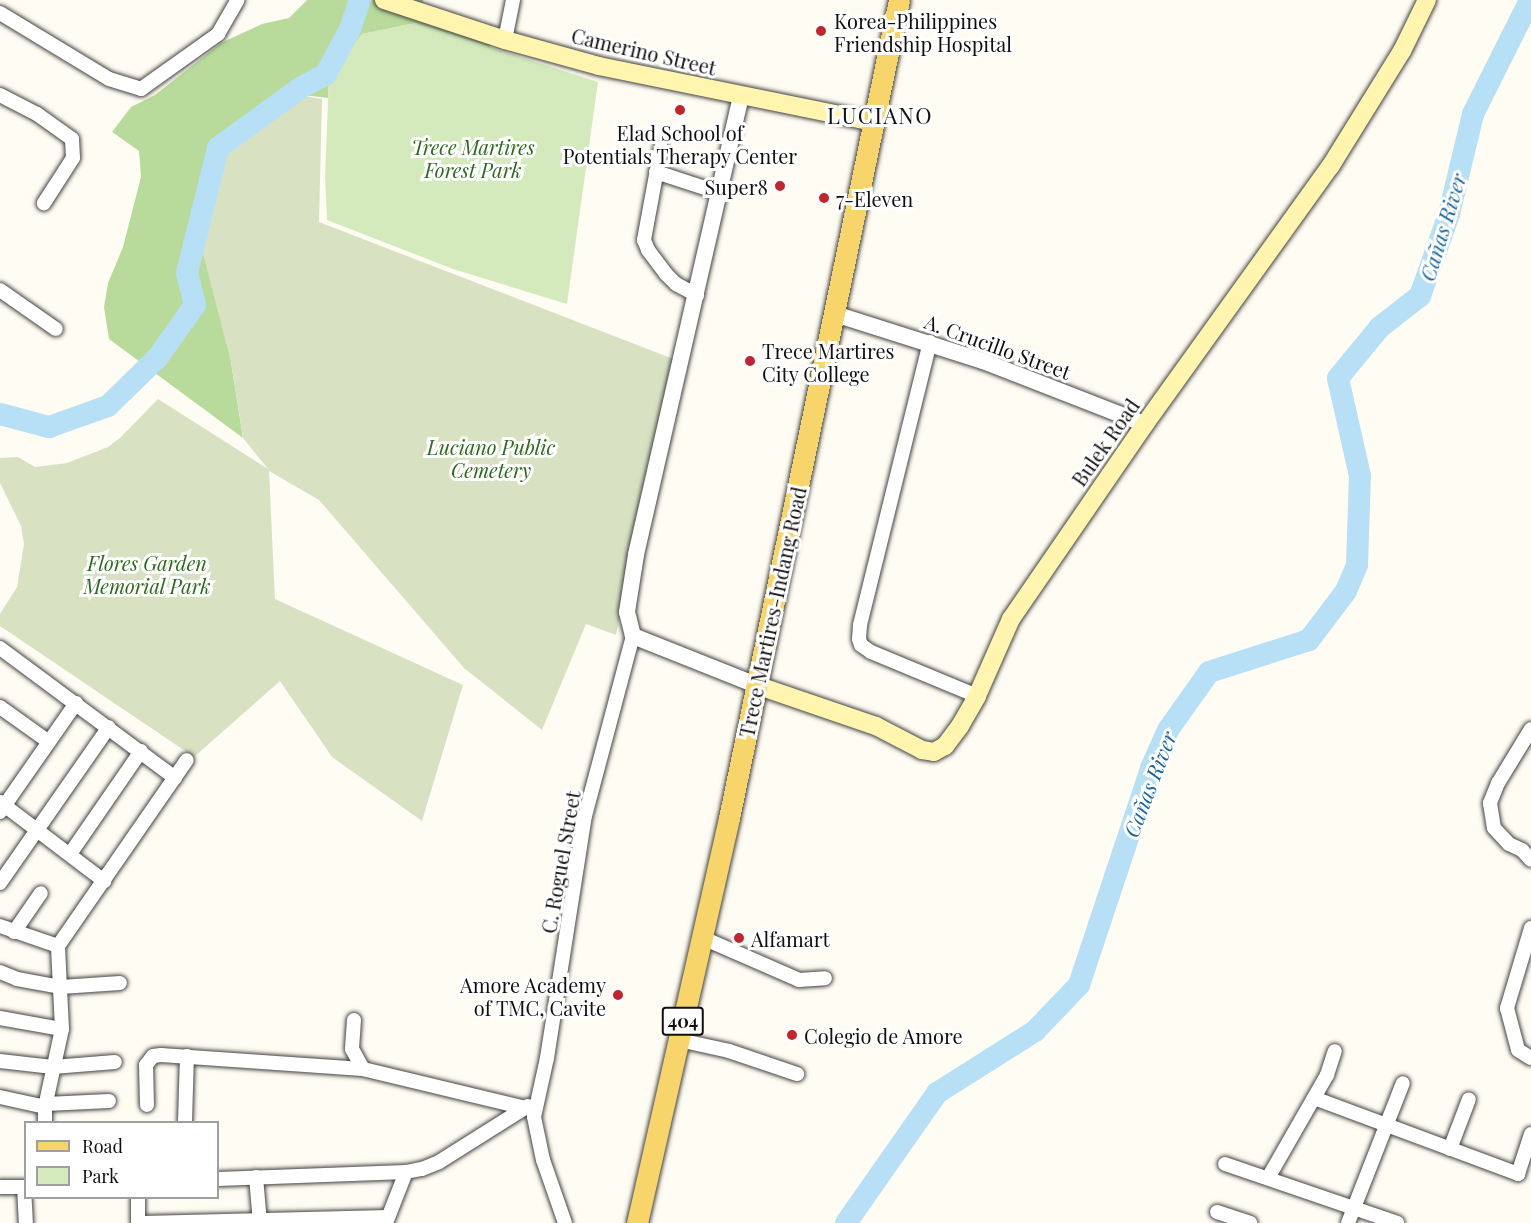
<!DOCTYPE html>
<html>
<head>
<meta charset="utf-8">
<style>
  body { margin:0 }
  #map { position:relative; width:1531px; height:1223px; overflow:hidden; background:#fffdf3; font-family:"Playfair Display",serif }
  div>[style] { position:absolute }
  .green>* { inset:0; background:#d4eabc }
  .forest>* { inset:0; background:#b8db9b }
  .cemetery>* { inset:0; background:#d8e2c3 }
  .river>* { height:22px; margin:-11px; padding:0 11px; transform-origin:11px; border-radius:11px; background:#b7dff6 }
  .roads { filter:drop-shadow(0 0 2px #434343) drop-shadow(0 0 2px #434343) }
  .minor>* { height:14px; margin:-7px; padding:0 7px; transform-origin:7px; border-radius:7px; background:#fff }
  .tertiary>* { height:16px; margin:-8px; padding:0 8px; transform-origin:8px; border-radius:8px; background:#fff }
  .secondary>* { height:18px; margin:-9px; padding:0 9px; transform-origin:9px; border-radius:9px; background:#fff5ae }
  .primary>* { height:21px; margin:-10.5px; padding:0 10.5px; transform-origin:10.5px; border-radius:10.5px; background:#f8d56a }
  .dots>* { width:16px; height:16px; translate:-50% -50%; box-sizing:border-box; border:3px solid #fff; border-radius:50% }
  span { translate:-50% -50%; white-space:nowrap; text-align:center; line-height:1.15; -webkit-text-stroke:6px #fff; paint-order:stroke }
  .shield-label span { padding:2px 4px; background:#fff; border:2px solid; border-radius:4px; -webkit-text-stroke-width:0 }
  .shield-label { font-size:18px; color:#101010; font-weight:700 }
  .poi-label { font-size:20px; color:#101010 }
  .left { translate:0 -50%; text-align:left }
  .right { translate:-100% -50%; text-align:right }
  .street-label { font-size:20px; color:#101010 }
  .park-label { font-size:20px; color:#2f691f; font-style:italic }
  .water-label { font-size:21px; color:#1767a3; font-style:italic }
  .quarter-label { font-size:22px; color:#101010; letter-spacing:1.5px }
  .legend { position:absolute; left:24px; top:1121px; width:195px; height:78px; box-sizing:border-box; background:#fff; border:2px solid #9f9f9f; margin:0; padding:8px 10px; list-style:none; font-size:18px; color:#101010 }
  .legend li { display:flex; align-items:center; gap:12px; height:30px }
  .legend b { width:30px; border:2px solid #9f9f9f }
</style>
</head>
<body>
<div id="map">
  <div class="green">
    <i style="clip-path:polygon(415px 23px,598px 82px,567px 304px,453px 269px,327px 220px,325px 176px,329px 76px,362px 34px)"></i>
  </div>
  <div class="forest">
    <i style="clip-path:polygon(307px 0,423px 0,424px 5px,495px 29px,490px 47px,415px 23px,362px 34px,329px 76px,328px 98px,294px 94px,231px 362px,243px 438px,109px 339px,104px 307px,108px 283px,123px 247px,141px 177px,139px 151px,112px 132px,131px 107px,155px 95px,221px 43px,262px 24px,289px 18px)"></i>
  </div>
  <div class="cemetery">
    <i style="clip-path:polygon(294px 94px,322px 99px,319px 222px,676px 360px,616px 635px,586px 624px,542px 730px,464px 668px,319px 500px,269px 471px,275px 599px,463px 685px,422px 821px,332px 757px,280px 681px,194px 757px,0 626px,0 614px,17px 587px,24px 544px,21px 526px,0 483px,0 458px,18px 457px,35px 467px,67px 463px,108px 447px,121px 437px,158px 399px,268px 469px,243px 438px,231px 362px,199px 238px,223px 153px)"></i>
  </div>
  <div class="river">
    <i style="left:0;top:414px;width:51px;rotate:14.9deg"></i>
    <i style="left:49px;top:427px;width:63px;rotate:-19.6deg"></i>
    <i style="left:108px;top:406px;width:70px;rotate:-44.4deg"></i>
    <i style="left:158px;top:357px;width:64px;rotate:-54.6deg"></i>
    <i style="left:195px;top:305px;width:33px;rotate:-104deg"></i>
    <i style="left:187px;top:273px;width:129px;rotate:-76.1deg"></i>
    <i style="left:218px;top:148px;width:102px;rotate:-36.2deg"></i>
    <i style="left:300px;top:88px;width:30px;rotate:-28deg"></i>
    <i style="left:326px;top:74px;width:51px;rotate:-61.9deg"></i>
    <i style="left:350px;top:29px;width:31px;rotate:-71deg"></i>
    <i style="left:846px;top:1223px;width:159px;rotate:-55deg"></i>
    <i style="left:937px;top:1093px;width:116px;rotate:-32.3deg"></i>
    <i style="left:1035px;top:1031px;width:64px;rotate:-46.3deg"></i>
    <i style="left:1079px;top:985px;width:229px;rotate:-71.6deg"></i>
    <i style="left:1151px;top:768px;width:42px;rotate:-65.9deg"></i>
    <i style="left:1168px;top:730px;width:71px;rotate:-54.7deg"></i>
    <i style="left:1209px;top:672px;width:105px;rotate:-17.7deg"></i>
    <i style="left:1309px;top:640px;width:61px;rotate:-52.9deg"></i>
    <i style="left:1346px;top:591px;width:28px;rotate:-67deg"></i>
    <i style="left:1357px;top:565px;width:89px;rotate:-88.1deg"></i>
    <i style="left:1360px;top:476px;width:100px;rotate:-102.7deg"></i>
    <i style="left:1338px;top:378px;width:66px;rotate:-50.5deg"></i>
    <i style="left:1380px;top:327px;width:51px;rotate:-37.8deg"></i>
    <i style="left:1420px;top:296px;width:87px;rotate:-70.5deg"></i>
    <i style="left:1449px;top:214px;width:103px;rotate:-76.5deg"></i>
    <i style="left:1473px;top:114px;width:127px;rotate:-63.4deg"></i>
  </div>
  <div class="roads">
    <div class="minor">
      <i style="left:0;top:13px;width:127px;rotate:31.2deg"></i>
      <i style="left:109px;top:79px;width:34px;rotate:17deg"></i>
      <i style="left:141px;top:89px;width:95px;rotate:-35.5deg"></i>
      <i style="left:218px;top:34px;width:39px;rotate:-60deg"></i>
      <i style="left:505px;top:40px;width:41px;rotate:-78.7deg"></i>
      <i style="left:0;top:95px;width:42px;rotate:27.2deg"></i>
      <i style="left:37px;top:114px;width:43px;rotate:35.5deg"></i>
      <i style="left:72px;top:139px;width:19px;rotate:87deg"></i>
      <i style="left:73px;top:158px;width:54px;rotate:122.8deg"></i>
      <i style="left:661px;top:148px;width:94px;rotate:100.5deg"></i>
      <i style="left:644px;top:240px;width:11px;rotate:68deg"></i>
      <i style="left:648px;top:250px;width:30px;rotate:53deg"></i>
      <i style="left:666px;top:274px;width:14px;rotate:45deg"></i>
      <i style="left:676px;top:284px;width:24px;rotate:28deg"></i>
      <i style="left:656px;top:172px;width:67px;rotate:18.2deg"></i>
      <i style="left:0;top:290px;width:68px;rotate:34.9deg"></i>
      <i style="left:930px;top:342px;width:292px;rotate:103.9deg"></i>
      <i style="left:860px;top:625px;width:14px;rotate:94deg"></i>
      <i style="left:859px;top:639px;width:6px;rotate:72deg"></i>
      <i style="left:861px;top:645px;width:12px;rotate:35deg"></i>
      <i style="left:871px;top:652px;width:115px;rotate:22.5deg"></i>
      <i style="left:0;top:648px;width:218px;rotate:36.6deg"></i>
      <i style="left:0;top:707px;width:60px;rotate:35.5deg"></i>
      <i style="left:1531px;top:729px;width:63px;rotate:121.4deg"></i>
      <i style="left:1498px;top:783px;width:22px;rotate:112deg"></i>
      <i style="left:1490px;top:803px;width:25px;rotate:81deg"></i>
      <i style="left:1494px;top:828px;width:22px;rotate:47deg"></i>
      <i style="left:1509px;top:844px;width:14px;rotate:25deg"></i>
      <i style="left:1522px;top:850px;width:13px;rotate:48deg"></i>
      <i style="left:0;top:802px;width:131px;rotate:37.2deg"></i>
      <i style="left:0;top:812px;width:133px;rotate:-55.1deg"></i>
      <i style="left:70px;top:854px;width:125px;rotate:-55.4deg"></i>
      <i style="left:0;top:883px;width:190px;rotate:-55.1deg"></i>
      <i style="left:0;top:926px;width:61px;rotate:19deg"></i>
      <i style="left:1531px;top:928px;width:84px;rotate:106.7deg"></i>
      <i style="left:1507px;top:1008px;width:43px;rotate:75.3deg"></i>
      <i style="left:1518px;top:1050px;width:15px;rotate:32deg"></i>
      <i style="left:14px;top:932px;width:47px;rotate:-55.3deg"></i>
      <i style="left:703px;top:938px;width:105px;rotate:23.6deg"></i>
      <i style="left:799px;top:980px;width:26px;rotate:-4deg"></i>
      <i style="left:0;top:972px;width:18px;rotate:22deg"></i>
      <i style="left:17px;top:979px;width:45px;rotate:10.3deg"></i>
      <i style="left:61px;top:987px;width:59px;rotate:-3.9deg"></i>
      <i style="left:0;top:1018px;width:63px;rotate:10.1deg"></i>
      <i style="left:354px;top:1020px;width:29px;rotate:94deg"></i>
      <i style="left:352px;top:1049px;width:23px;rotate:61deg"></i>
      <i style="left:679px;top:1040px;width:51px;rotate:12.4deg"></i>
      <i style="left:729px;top:1051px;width:72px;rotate:18.7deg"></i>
      <i style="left:0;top:1061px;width:53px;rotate:6.5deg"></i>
      <i style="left:53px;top:1067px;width:62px;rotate:-4.6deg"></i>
      <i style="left:0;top:1097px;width:46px;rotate:12.5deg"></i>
      <i style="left:1314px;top:1098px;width:218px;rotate:20.4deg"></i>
      <i style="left:1518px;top:1174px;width:42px;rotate:-72deg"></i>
      <i style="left:46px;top:1104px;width:63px;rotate:-2.7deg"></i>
      <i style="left:147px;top:1105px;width:40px;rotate:-91.4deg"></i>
      <i style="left:146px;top:1065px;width:11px;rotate:-52deg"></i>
      <i style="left:153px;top:1056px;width:8px;rotate:-7deg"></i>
      <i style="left:161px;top:1055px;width:202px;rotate:4deg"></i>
      <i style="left:363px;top:1069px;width:167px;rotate:13.5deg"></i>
      <i style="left:45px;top:1122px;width:15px;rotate:-90deg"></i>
      <i style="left:45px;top:1107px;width:80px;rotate:-77.7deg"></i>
      <i style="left:62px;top:1029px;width:83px;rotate:-92.8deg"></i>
      <i style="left:58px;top:946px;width:226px;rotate:-55.3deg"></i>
      <i style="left:185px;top:1122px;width:66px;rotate:-88.3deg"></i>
      <i style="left:1450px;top:1149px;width:53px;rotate:-69.2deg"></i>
      <i style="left:1225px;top:1164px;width:182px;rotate:18.9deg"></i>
      <i style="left:256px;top:1177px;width:46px;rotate:85deg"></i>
      <i style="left:1268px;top:1178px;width:119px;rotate:-60.2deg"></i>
      <i style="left:1327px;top:1075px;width:25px;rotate:-72deg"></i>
      <i style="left:218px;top:1179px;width:188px;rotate:-2.1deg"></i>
      <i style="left:406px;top:1172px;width:16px;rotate:-11deg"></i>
      <i style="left:422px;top:1169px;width:18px;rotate:-22deg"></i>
      <i style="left:439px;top:1162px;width:105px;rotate:-32.2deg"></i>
      <i style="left:0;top:1187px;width:26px"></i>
      <i style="left:24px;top:1187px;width:36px;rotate:87deg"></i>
      <i style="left:138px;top:1198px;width:25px;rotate:90deg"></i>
      <i style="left:1217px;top:1212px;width:35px;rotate:18deg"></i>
      <i style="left:143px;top:1223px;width:245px;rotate:-1.4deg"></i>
      <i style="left:386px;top:1223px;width:55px;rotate:-68.6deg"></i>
      <i style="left:565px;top:1223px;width:67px;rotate:-109.2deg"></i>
      <i style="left:543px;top:1160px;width:44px;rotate:-101.8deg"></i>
      <i style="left:534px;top:1117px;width:60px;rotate:-77.6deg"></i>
      <i style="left:547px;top:1058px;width:245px;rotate:-81.1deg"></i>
      <i style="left:585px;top:816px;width:186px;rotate:-75.1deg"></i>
      <i style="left:1348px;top:1223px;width:150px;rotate:-68.6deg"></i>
    </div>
    <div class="tertiary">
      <i style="left:741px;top:96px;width:471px;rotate:102.9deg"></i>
      <i style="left:636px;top:555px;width:58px;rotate:99deg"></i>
      <i style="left:627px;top:612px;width:25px;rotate:76deg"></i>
      <i style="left:633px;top:636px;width:132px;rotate:21.7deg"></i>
      <i style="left:835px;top:314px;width:155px;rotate:17.6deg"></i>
      <i style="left:983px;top:361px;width:174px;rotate:21.3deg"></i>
    </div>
    <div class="secondary">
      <i style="left:384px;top:0;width:127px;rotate:18.3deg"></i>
      <i style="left:505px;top:40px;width:98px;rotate:15.5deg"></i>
      <i style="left:599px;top:66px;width:281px;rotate:11.5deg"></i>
      <i style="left:756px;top:685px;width:127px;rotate:18.9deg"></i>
      <i style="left:876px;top:726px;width:52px;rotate:27.6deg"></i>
      <i style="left:922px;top:750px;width:12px;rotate:9deg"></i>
      <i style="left:934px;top:752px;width:13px;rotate:-29deg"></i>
      <i style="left:945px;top:746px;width:25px;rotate:-53deg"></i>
      <i style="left:960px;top:726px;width:34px;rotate:-60deg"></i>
      <i style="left:977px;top:696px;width:84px;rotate:-66.2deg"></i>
      <i style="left:1011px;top:619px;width:237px;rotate:-55.5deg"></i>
      <i style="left:1145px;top:424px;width:317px;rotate:-54.3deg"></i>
      <i style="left:1330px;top:167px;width:137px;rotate:-58.2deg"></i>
      <i style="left:1402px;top:51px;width:57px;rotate:-63.9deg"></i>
    </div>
    <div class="primary">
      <i style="left:637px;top:1223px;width:415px;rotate:-77.2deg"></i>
      <i style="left:729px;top:818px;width:835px;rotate:-78.26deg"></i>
    </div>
  </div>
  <div class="dots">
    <i style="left:821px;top:31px;background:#c1262e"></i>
    <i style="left:680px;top:110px;background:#c1262e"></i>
    <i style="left:780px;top:186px;background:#c1262e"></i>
    <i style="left:824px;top:198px;background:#c1262e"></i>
    <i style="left:750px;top:361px;background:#c1262e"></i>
    <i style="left:739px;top:938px;background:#c1262e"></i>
    <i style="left:618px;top:995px;background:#c1262e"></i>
    <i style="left:792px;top:1035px;background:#c1262e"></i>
  </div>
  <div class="shield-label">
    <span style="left:683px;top:1021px">404</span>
  </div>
  <div class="poi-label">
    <span class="left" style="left:834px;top:32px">Korea-Philippines<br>Friendship Hospital</span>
    <span style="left:680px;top:144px">Elad School of<br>Potentials Therapy Center</span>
    <span class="right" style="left:768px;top:186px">Super8</span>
    <span class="left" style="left:836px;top:198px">7-Eleven</span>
    <span class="left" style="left:762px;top:362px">Trece Martires<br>City College</span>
    <span class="left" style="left:751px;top:938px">Alfamart</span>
    <span class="right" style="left:606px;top:996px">Amore Academy<br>of TMC, Cavite</span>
    <span class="left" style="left:804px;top:1035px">Colegio de Amore</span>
  </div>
  <div class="street-label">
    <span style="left:644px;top:51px;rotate:13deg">Camerino Street</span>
    <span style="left:998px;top:346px;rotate:20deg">A. Crucillo Street</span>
    <span style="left:1105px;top:442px;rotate:-55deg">Bulek Road</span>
    <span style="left:772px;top:612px;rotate:-78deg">Trece Martires-Indang Road</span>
    <span style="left:560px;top:862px;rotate:-80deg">C. Roguel Street</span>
  </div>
  <div class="park-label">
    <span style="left:473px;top:158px">Trece Martires<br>Forest Park</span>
    <span style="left:491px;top:458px">Luciano Public<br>Cemetery</span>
    <span style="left:147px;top:574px">Flores Garden<br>Memorial Park</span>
  </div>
  <div class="water-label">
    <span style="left:1442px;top:227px;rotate:-73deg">Cañas River</span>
    <span style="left:1149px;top:784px;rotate:-69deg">Cañas River</span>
  </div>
  <div class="quarter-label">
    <span style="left:880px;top:116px">LUCIANO</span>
  </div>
  <ul class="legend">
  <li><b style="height:8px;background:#f8d56a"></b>Road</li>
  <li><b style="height:16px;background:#d4eabc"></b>Park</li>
  </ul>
</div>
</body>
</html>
